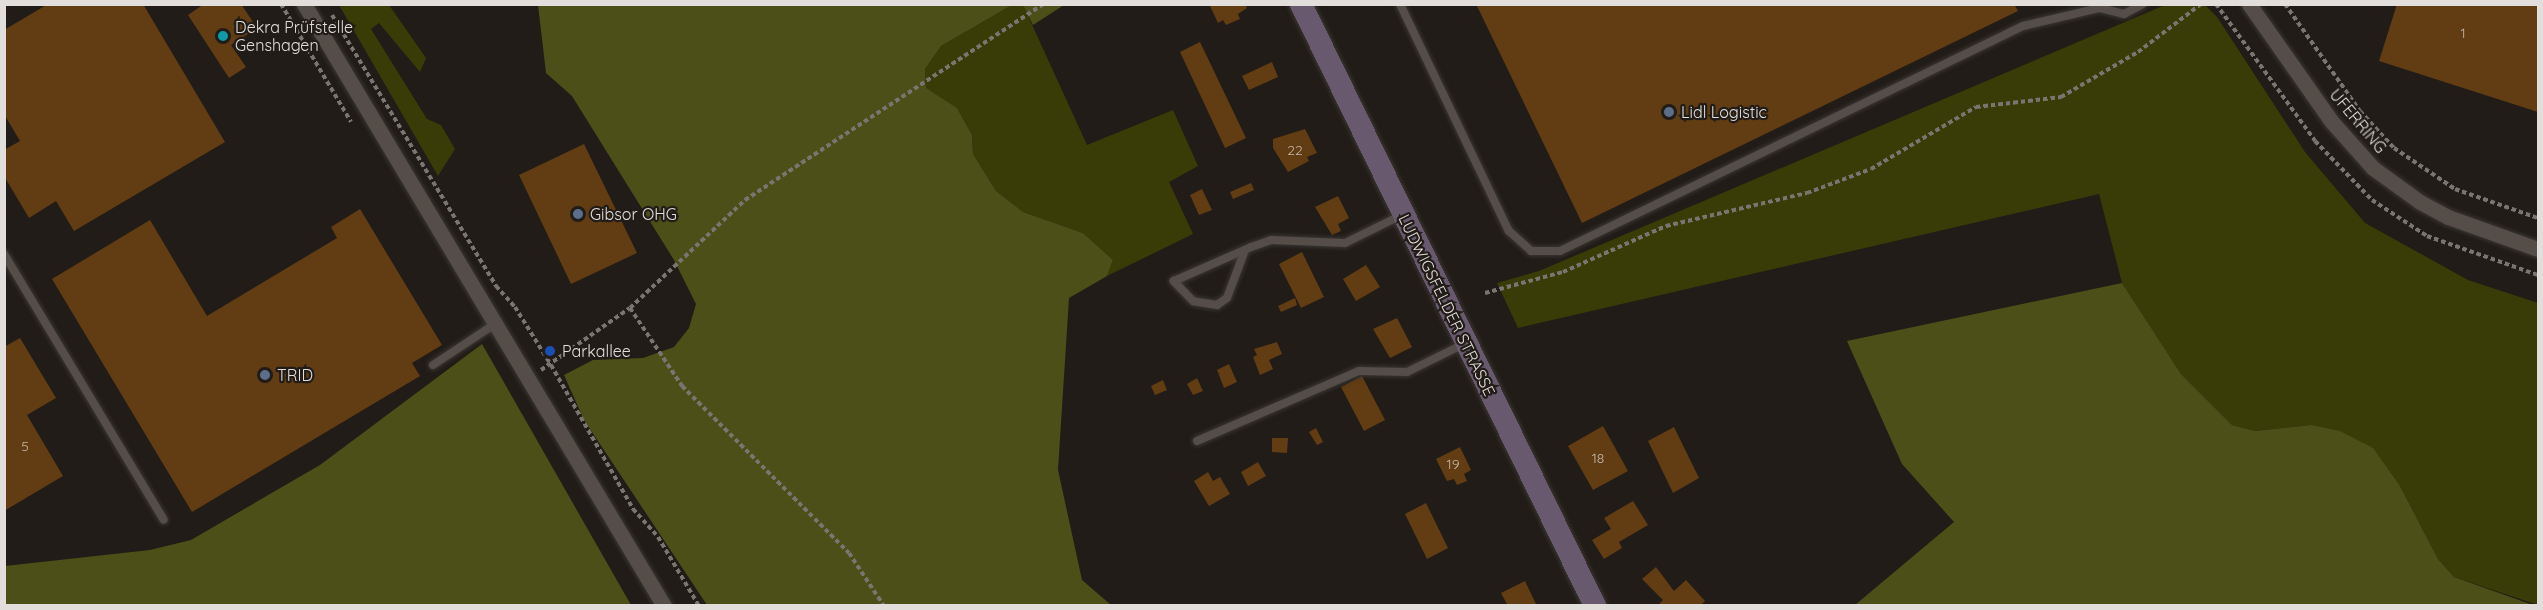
<!DOCTYPE html>
<html>
<head>
<meta charset="utf-8">
<style>
  body { margin:0 }
  #map { position:relative; width:2543px; height:610px; overflow:hidden; background:#211c17; font-family:Quicksand,sans-serif }
  div>[style] { position:absolute }
  .green>* { inset:0; background:#393c06 }
  .forest>* { inset:0; background:#4c5018 }
  .building>* { inset:0; background:#623c12 }
  .path>* { height:4px; margin-top:-2px; transform-origin:0; background:repeating-linear-gradient(90deg,#797571 0 4.5px,transparent 0 7.5px) }
  .roads { filter:drop-shadow(0 0 2px #3a3633) drop-shadow(0 0 2px #3a3633) }
  .lane>* { height:8px; margin:-4px; padding:0 4px; transform-origin:4px; border-radius:4px; background:#544d48 }
  .street>* { height:15px; margin:-7.5px; padding:0 7.5px; transform-origin:7.5px; border-radius:7.5px; background:#544d48 }
  .secondary>* { height:22px; margin:-11px; padding:0 11px; transform-origin:11px; border-radius:11px; background:#68596f }
  .dots>* { width:16px; height:16px; translate:-50% -50%; box-sizing:border-box; border:3px solid #211c17; border-radius:50% }
  span { translate:-50% -50%; white-space:nowrap; text-align:center; line-height:1.15; -webkit-text-stroke:4.5px #211c17; paint-order:stroke }
  .number-label { font-size:14px; color:#c2b6a9 }
  .number-label span { -webkit-text-stroke-width:0 }
  .poi-label { font-size:16px; color:#e2dedb }
  .left { translate:0 -50%; text-align:left }
  .street-label { font-size:16px; color:#e2dedb }
  .frame { position:absolute; inset:0; border:6px solid #e2dedb; pointer-events:none }
</style>
</head>
<body>
<div id="map">
  <div class="green">
    <i style="clip-path:polygon(339px 5px,389px 5px,426px 58px,420px 72px,379px 23px,371px 29px,427px 119px,441px 125px,455px 149px,438px 176px)"></i>
    <i style="clip-path:polygon(1012px 5px,1023px 5px,1087px 145px,1173px 110px,1198px 166px,1169px 182px,1193px 234px,1107px 276px,1113px 260px,1083px 233px,1023px 212px,996px 191px,973px 154px,972px 135px,957px 108px,926px 89px,925px 69px,941px 46px)"></i>
    <i style="clip-path:polygon(2165px 5px,2205px 5px,2217px 17px,2305px 152px,2365px 223px,2468px 280px,2538px 303px,2538px 605px,2454px 577px,2438px 559px,2400px 486px,2311px 425px,2255px 431px,2232px 425px,2181px 374px,2122px 283px,2099px 194px,1518px 328px,1497px 283px,1539px 271px)"></i>
  </div>
  <div class="forest">
    <i style="clip-path:polygon(538px 5px,1012px 5px,941px 46px,925px 69px,926px 88px,957px 108px,972px 135px,973px 154px,996px 191px,1023px 212px,1083px 233px,1113px 260px,1107px 276px,1069px 298px,1058px 470px,1082px 580px,1111px 605px,707px 605px,584px 420px,564px 375px,593px 360px,643px 358px,674px 347px,689px 328px,696px 304px,674px 260px,572px 96px,546px 73px)"></i>
    <i style="clip-path:polygon(1023px 5px,1064px 5px,1033px 25px)"></i>
    <i style="clip-path:polygon(2122px 283px,2181px 374px,2232px 425px,2255px 431px,2311px 425px,2340px 431px,2373px 448px,2400px 486px,2438px 559px,2454px 577px,2533px 605px,1855px 605px,1954px 522px,1902px 464px,1847px 341px)"></i>
    <i style="clip-path:polygon(482px 344px,631px 605px,5px 605px,5px 566px,150px 550px,191px 540px,320px 465px)"></i>
  </div>
  <div class="building">
    <i style="clip-path:polygon(48px 4px,143px 4px,225px 142px,74px 231px,56px 201px,29px 218px,4px 176px,4px 150px,20px 141px,4px 114px,4px 30px)"></i>
    <i style="clip-path:polygon(204px 4px,241px 4px,257px 28px,231px 45px,246px 67px,229px 78px,188px 15px)"></i>
    <i style="clip-path:polygon(1209px 4px,1245px 4px,1247px 8px,1238px 14px,1240px 19px,1226px 25px,1223px 20px,1218px 23px)"></i>
    <i style="clip-path:polygon(1476px 4px,2014px 4px,2018px 11px,1582px 223px)"></i>
    <i style="clip-path:polygon(2397px 4px,2538px 4px,2538px 112px,2379px 61px)"></i>
    <i style="clip-path:polygon(1200px 42px,1246px 138px,1225px 148px,1180px 52px)"></i>
    <i style="clip-path:polygon(1272px 62px,1278px 77px,1249px 90px,1242px 76px)"></i>
    <i style="clip-path:polygon(1305px 129px,1317px 153px,1307px 157px,1309px 161px,1288px 172px,1273px 148px,1273px 139px)"></i>
    <i style="clip-path:polygon(584px 144px,637px 253px,571px 284px,519px 175px)"></i>
    <i style="clip-path:polygon(1251px 183px,1254px 190px,1233px 199px,1230px 192px)"></i>
    <i style="clip-path:polygon(1202px 189px,1212px 210px,1199px 215px,1190px 195px)"></i>
    <i style="clip-path:polygon(1338px 196px,1349px 218px,1338px 224px,1341px 231px,1332px 235px,1315px 207px)"></i>
    <i style="clip-path:polygon(360px 209px,442px 345px,412px 363px,420px 376px,192px 512px,52px 279px,150px 220px,207px 316px,337px 238px,331px 227px)"></i>
    <i style="clip-path:polygon(1302px 252px,1324px 297px,1301px 308px,1279px 264px)"></i>
    <i style="clip-path:polygon(1366px 265px,1380px 287px,1356px 301px,1343px 279px)"></i>
    <i style="clip-path:polygon(1295px 298px,1297px 305px,1281px 312px,1278px 306px)"></i>
    <i style="clip-path:polygon(1397px 318px,1412px 347px,1390px 358px,1373px 329px)"></i>
    <i style="clip-path:polygon(20px 338px,56px 398px,27px 415px,63px 476px,4px 511px,4px 347px)"></i>
    <i style="clip-path:polygon(1277px 342px,1282px 354px,1269px 360px,1273px 369px,1260px 375px,1253px 357px,1257px 355px,1254px 349px)"></i>
    <i style="clip-path:polygon(1229px 364px,1237px 382px,1224px 388px,1217px 370px)"></i>
    <i style="clip-path:polygon(1362px 376px,1385px 420px,1364px 431px,1341px 387px)"></i>
    <i style="clip-path:polygon(1197px 378px,1203px 391px,1193px 395px,1187px 384px)"></i>
    <i style="clip-path:polygon(1163px 380px,1167px 390px,1155px 395px,1151px 386px)"></i>
    <i style="clip-path:polygon(1603px 426px,1628px 471px,1593px 490px,1568px 446px)"></i>
    <i style="clip-path:polygon(1674px 427px,1699px 478px,1673px 493px,1648px 441px)"></i>
    <i style="clip-path:polygon(1316px 428px,1323px 442px,1317px 445px,1309px 432px)"></i>
    <i style="clip-path:polygon(1272px 438px,1288px 438px,1287px 453px,1272px 452px)"></i>
    <i style="clip-path:polygon(1460px 447px,1471px 470px,1464px 474px,1467px 481px,1457px 485px,1454px 479px,1447px 481px,1436px 459px)"></i>
    <i style="clip-path:polygon(1258px 462px,1266px 476px,1248px 486px,1241px 472px)"></i>
    <i style="clip-path:polygon(1208px 472px,1213px 481px,1220px 477px,1230px 494px,1209px 506px,1194px 481px)"></i>
    <i style="clip-path:polygon(1633px 501px,1648px 525px,1619px 542px,1622px 548px,1604px 559px,1592px 540px,1611px 529px,1604px 518px)"></i>
    <i style="clip-path:polygon(1426px 503px,1448px 548px,1427px 559px,1405px 514px)"></i>
    <i style="clip-path:polygon(1656px 567px,1674px 591px,1686px 580px,1705px 601px,1700px 606px,1657px 606px,1663px 600px,1642px 579px)"></i>
    <i style="clip-path:polygon(1525px 581px,1536px 604px,1508px 606px,1501px 593px)"></i>
  </div>
  <div class="path">
    <i style="left:281px;top:4px;width:137px;rotate:59.3deg"></i>
    <i style="left:2216px;top:4px;width:169px;rotate:54.1deg"></i>
    <i style="left:2315px;top:141px;width:82px;rotate:46deg"></i>
    <i style="left:2372px;top:200px;width:66px;rotate:33.2deg"></i>
    <i style="left:2427px;top:236px;width:118px;rotate:19.4deg"></i>
    <i style="left:2285px;top:4px;width:131px;rotate:55deg"></i>
    <i style="left:2360px;top:111px;width:50px;rotate:47.4deg"></i>
    <i style="left:2394px;top:148px;width:73px;rotate:33.9deg"></i>
    <i style="left:2455px;top:189px;width:88px;rotate:19.3deg"></i>
    <i style="left:332px;top:15px;width:317px;rotate:58.8deg"></i>
    <i style="left:496px;top:286px;width:28px;rotate:48deg"></i>
    <i style="left:515px;top:307px;width:68px;rotate:58.2deg"></i>
    <i style="left:551px;top:365px;width:166px;rotate:60.3deg"></i>
    <i style="left:633px;top:509px;width:38px;rotate:48deg"></i>
    <i style="left:658px;top:537px;width:80px;rotate:59.3deg"></i>
    <i style="left:1485px;top:293px;width:81px;rotate:-15.1deg"></i>
    <i style="left:1563px;top:272px;width:113px;rotate:-24.1deg"></i>
    <i style="left:1666px;top:226px;width:145px;rotate:-13.2deg"></i>
    <i style="left:1807px;top:193px;width:68px;rotate:-20.6deg"></i>
    <i style="left:1871px;top:169px;width:122px;rotate:-30.6deg"></i>
    <i style="left:1976px;top:107px;width:86px;rotate:-6.7deg"></i>
    <i style="left:2061px;top:97px;width:89px;rotate:-30.3deg"></i>
    <i style="left:2138px;top:52px;width:79px;rotate:-37.3deg"></i>
    <i style="left:630px;top:308px;width:94px;rotate:56.3deg"></i>
    <i style="left:682px;top:386px;width:236px;rotate:45deg"></i>
    <i style="left:849px;top:553px;width:64px;rotate:56.6deg"></i>
    <i style="left:541px;top:370px;width:108px;rotate:-34.9deg"></i>
    <i style="left:630px;top:308px;width:158px;rotate:-43.2deg"></i>
    <i style="left:745px;top:200px;width:357px;rotate:-33.3deg"></i>
  </div>
  <div class="roads">
    <div class="lane">
      <i style="left:1400px;top:4px;width:252px;rotate:64.4deg"></i>
      <i style="left:1509px;top:231px;width:30px;rotate:42deg"></i>
      <i style="left:1531px;top:251px;width:29px"></i>
      <i style="left:1560px;top:251px;width:515px;rotate:-25.92deg"></i>
      <i style="left:2023px;top:26px;width:79px;rotate:-13.2deg"></i>
      <i style="left:2100px;top:8px;width:25px;rotate:14deg"></i>
      <i style="left:2124px;top:14px;width:21px;rotate:-28deg"></i>
      <i style="left:1245px;top:250px;width:51px;rotate:110.6deg"></i>
      <i style="left:1227px;top:298px;width:12px;rotate:145deg"></i>
      <i style="left:1217px;top:305px;width:24px;rotate:-171deg"></i>
      <i style="left:1193px;top:301px;width:28px;rotate:-134deg"></i>
      <i style="left:1174px;top:281px;width:84px;rotate:-23.8deg"></i>
      <i style="left:1251px;top:247px;width:21px;rotate:-19deg"></i>
      <i style="left:1271px;top:240px;width:74px;rotate:2.3deg"></i>
      <i style="left:1345px;top:243px;width:64px;rotate:-26.2deg"></i>
      <i style="left:4px;top:254px;width:310px;rotate:59deg"></i>
      <i style="left:433px;top:365px;width:74px;rotate:-33.5deg"></i>
      <i style="left:1197px;top:441px;width:176px;rotate:-23.4deg"></i>
      <i style="left:1359px;top:371px;width:48px;rotate:1.2deg"></i>
      <i style="left:1407px;top:372px;width:64px;rotate:-26.2deg"></i>
    </div>
    <div class="street">
      <i style="left:304px;top:4px;width:701px;rotate:59.12deg"></i>
      <i style="left:2249px;top:4px;width:144px;rotate:54.9deg"></i>
      <i style="left:2332px;top:122px;width:62px;rotate:48.3deg"></i>
      <i style="left:2373px;top:168px;width:58px;rotate:35.9deg"></i>
      <i style="left:2420px;top:202px;width:32px;rotate:28deg"></i>
      <i style="left:2448px;top:217px;width:96px;rotate:19.6deg"></i>
    </div>
    <div class="secondary">
      <i style="left:1301px;top:4px;width:670px;rotate:63.97deg"></i>
    </div>
  </div>
  <div class="dots">
    <i style="left:223px;top:36px;background:#0f9aa8"></i>
    <i style="left:1669px;top:112px;background:#5c6f8a"></i>
    <i style="left:578px;top:214px;background:#5c6f8a"></i>
    <i style="left:550px;top:351px;background:#1a4fb4"></i>
    <i style="left:265px;top:375px;background:#5c6f8a"></i>
  </div>
  <div class="number-label">
    <span style="left:2463px;top:33px">1</span>
    <span style="left:1295px;top:150px">22</span>
    <span style="left:25px;top:446px">5</span>
    <span style="left:1598px;top:458px">18</span>
    <span style="left:1453px;top:464px">19</span>
  </div>
  <div class="poi-label">
    <span class="left" style="left:235px;top:36px">Dekra Prüfstelle<br>Genshagen</span>
    <span class="left" style="left:1681px;top:112px">Lidl Logistic</span>
    <span class="left" style="left:590px;top:214px">Gibsor OHG</span>
    <span class="left" style="left:562px;top:351px">Parkallee</span>
    <span class="left" style="left:277px;top:375px">TRID</span>
  </div>
  <div class="street-label">
    <span style="left:2358px;top:121px;rotate:50deg">UFERRING</span>
    <span style="left:1447px;top:305px;rotate:64deg">LUDWIGSFELDER STRASSE</span>
  </div>
  <div class="frame"></div>
</div>
</body>
</html>
